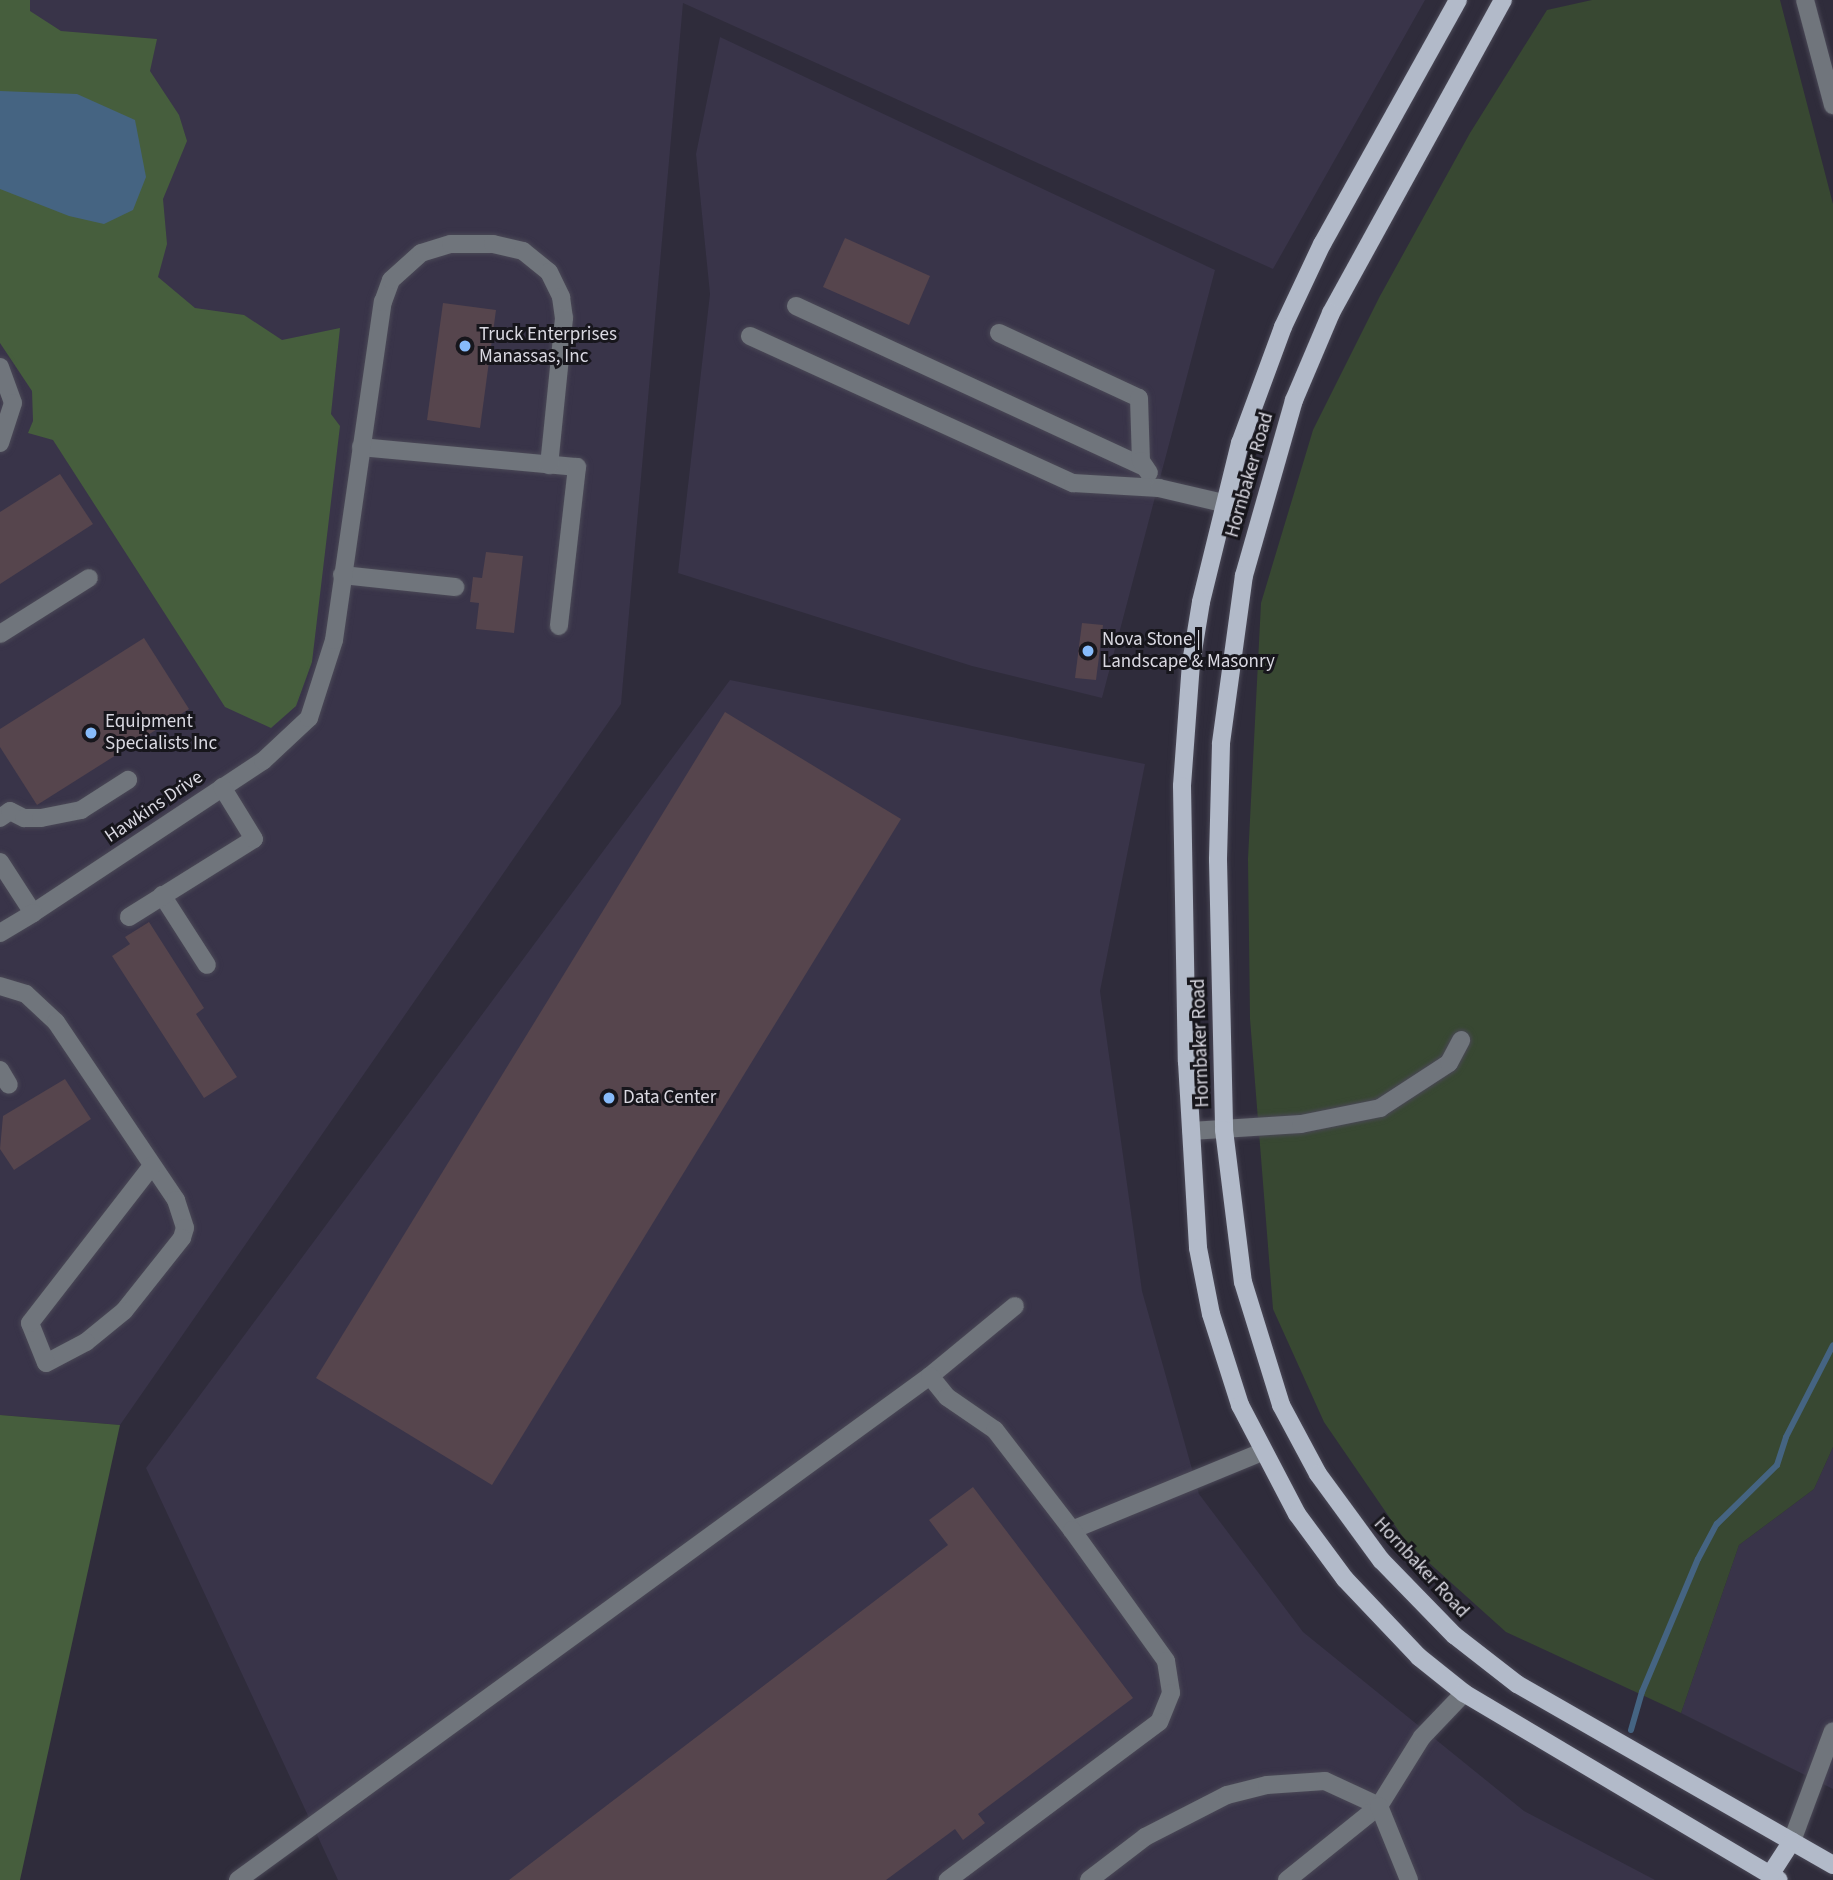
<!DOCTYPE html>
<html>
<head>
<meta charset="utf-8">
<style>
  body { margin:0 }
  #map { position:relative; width:1833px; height:1880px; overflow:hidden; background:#2f2c3b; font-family:"Source Sans 3",sans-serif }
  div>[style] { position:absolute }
  .built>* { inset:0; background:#393449 }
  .green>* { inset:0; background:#384832 }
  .forest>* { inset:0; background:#465e3d }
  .water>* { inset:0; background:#456482 }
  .stream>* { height:6px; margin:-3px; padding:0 3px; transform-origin:3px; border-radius:3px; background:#456482 }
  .building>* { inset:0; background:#56454d }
  .roads { filter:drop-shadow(0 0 2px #4a4856) drop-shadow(0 0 2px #4a4856) }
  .minor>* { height:18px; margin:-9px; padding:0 9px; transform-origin:9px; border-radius:9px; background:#70757c }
  .major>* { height:18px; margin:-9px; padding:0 9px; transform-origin:9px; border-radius:9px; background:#b2bac9 }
  .dots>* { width:19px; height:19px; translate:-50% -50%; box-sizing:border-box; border:4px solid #17161c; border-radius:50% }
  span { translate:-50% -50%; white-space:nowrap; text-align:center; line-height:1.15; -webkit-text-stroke:6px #17161c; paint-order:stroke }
  .poi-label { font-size:19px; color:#dad9e2 }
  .left { translate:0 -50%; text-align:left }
  .street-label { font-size:19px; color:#dad9e2 }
</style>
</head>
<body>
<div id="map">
  <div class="built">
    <i style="clip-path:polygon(0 0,1425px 0,1273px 269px,683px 3px,621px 704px,120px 1425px,0 1415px)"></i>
    <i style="clip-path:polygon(720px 37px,1215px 270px,1102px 698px,972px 666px,678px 573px,710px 294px,696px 154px)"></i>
    <i style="clip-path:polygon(730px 680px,1145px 764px,1100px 991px,1142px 1291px,1199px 1494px,1303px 1632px,1524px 1811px,1655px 1880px,338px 1880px,146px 1468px)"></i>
    <i style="clip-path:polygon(1833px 1447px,1833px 1789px,1681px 1713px,1739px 1545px,1814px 1489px)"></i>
  </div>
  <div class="green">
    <i style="clip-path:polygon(1592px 0,1780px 0,1833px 204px,1833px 1447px,1814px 1489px,1739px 1545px,1681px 1713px,1506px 1632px,1407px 1543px,1324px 1422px,1273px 1309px,1250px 1019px,1248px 859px,1261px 603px,1313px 430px,1380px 296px,1470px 133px,1547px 10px)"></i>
  </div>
  <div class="forest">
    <i style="clip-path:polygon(0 0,30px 0,30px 11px,61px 31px,157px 39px,150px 71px,179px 115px,187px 141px,163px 199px,167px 244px,158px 277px,195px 308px,244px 315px,282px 340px,340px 328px,331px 414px,340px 426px,312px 662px,296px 706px,271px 728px,225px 707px,53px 440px,28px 433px,33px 421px,32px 391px,0 343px)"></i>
    <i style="clip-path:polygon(0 1415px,120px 1425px,20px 1880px,0 1880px)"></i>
  </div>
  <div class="water">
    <i style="clip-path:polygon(0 91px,77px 94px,135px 120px,146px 177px,133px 210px,104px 224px,69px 216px,0 189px)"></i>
  </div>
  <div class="stream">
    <i style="left:1631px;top:1730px;width:40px;rotate:-74deg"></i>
    <i style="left:1642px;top:1692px;width:144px;rotate:-67.2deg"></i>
    <i style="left:1698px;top:1559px;width:40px;rotate:-62deg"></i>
    <i style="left:1717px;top:1524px;width:84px;rotate:-44.5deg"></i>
    <i style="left:1777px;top:1465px;width:29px;rotate:-72deg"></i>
    <i style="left:1786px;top:1437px;width:103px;rotate:-62.9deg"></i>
  </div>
  <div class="building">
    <i style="clip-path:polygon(845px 238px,930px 276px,909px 325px,823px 287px)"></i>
    <i style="clip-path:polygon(443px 303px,496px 310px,480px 428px,427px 420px)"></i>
    <i style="clip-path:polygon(60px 474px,93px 524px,0 584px,0 512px)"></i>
    <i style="clip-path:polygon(486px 552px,523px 556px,514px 633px,476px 629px,479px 603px,470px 602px,473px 577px,482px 578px)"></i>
    <i style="clip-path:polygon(1082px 623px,1103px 625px,1096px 680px,1075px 678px)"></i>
    <i style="clip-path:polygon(144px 638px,189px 709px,37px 805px,0 747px,0 729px)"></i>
    <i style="clip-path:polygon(725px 712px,901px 819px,492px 1485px,316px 1378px)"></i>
    <i style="clip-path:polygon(149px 922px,204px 1008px,196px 1014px,237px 1077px,204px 1098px,112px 956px,130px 944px,125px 937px)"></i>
    <i style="clip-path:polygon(65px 1079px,91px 1119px,14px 1170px,0 1149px,3px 1116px)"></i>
    <i style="clip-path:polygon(973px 1487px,1133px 1698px,978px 1814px,985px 1823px,963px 1840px,955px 1829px,886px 1880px,509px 1880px,948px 1545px,929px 1520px)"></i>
  </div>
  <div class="roads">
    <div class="minor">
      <i style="left:1805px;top:0;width:109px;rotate:75.1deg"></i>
      <i style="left:796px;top:306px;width:384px;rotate:24.8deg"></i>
      <i style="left:999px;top:333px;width:154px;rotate:24.9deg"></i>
      <i style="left:1139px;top:398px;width:63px;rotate:88.2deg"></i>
      <i style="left:1141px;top:461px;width:14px;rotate:56deg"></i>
      <i style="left:750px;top:336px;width:355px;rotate:24.5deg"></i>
      <i style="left:1073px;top:483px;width:86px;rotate:3.3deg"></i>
      <i style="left:1159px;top:488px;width:66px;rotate:13.2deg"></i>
      <i style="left:0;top:367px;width:38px;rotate:70deg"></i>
      <i style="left:13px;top:403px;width:42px;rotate:108deg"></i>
      <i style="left:361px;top:447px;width:217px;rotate:5.3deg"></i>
      <i style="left:577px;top:467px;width:160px;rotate:96.5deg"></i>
      <i style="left:342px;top:575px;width:114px;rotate:6.1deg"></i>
      <i style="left:0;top:634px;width:105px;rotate:-32.2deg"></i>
      <i style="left:0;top:818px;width:12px;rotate:-35deg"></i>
      <i style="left:10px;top:811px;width:16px;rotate:27deg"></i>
      <i style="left:24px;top:818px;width:17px"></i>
      <i style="left:41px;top:818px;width:41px;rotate:-11.3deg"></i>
      <i style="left:81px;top:810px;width:56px;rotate:-32.6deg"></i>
      <i style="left:0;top:862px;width:61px;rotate:57.1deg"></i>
      <i style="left:33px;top:913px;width:276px;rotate:-33.5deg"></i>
      <i style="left:263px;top:761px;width:63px;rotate:-43.1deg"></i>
      <i style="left:309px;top:718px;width:82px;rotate:-72.2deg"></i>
      <i style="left:334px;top:640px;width:342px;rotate:-81.8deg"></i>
      <i style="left:383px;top:302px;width:23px;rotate:-70deg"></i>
      <i style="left:391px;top:280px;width:40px;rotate:-42deg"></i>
      <i style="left:421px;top:253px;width:31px;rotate:-17deg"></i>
      <i style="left:451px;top:244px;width:42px"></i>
      <i style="left:493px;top:244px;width:31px;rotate:13deg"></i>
      <i style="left:523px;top:251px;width:33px;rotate:39deg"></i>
      <i style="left:549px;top:272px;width:28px;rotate:64deg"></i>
      <i style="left:561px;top:297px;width:21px;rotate:82deg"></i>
      <i style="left:564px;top:318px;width:148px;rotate:95.8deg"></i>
      <i style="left:162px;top:895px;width:83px;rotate:57.3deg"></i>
      <i style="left:129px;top:917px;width:147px;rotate:-32deg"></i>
      <i style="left:254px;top:839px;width:61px;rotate:-121.6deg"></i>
      <i style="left:0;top:933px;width:39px;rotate:-31deg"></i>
      <i style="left:0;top:986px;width:27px;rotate:17deg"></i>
      <i style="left:26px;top:994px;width:41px;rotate:43deg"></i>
      <i style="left:56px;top:1022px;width:215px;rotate:56deg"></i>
      <i style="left:176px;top:1200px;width:29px;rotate:72deg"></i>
      <i style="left:185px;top:1228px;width:10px;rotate:107deg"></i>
      <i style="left:182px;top:1238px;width:93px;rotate:128.5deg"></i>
      <i style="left:124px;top:1311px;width:49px;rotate:140.8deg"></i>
      <i style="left:86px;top:1342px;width:45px;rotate:152.3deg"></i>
      <i style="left:46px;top:1363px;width:43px;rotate:-111.8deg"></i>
      <i style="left:30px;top:1323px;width:199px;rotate:-52.2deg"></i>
      <i style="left:0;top:1070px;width:17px;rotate:59deg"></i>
      <i style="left:1191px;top:1131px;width:110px;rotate:-3.6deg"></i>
      <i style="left:1301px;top:1124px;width:81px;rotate:-11.4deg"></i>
      <i style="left:1380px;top:1108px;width:82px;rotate:-33.1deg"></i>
      <i style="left:1449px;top:1063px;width:26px;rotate:-62deg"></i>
      <i style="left:930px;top:1376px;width:110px;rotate:-39.5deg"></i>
      <i style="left:1072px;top:1530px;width:205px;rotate:-22.3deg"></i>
      <i style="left:1792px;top:1841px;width:117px;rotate:-69.6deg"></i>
      <i style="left:238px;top:1880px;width:856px;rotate:-36.07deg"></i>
      <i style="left:930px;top:1376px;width:27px;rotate:51deg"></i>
      <i style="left:947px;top:1397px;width:58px;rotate:34.5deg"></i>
      <i style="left:995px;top:1430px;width:126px;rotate:52.4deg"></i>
      <i style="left:1072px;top:1530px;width:161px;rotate:54.3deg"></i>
      <i style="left:1166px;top:1661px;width:32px;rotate:81deg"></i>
      <i style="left:1171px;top:1693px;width:31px;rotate:112deg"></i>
      <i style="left:1159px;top:1722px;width:264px;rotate:143.2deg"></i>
      <i style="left:1089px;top:1880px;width:71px;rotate:-37.5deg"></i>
      <i style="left:1145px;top:1837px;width:92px;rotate:-27.1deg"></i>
      <i style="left:1227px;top:1795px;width:41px;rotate:-14deg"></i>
      <i style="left:1267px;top:1785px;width:58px;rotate:-3.9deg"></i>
      <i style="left:1325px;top:1781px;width:60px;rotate:24.8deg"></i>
      <i style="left:1379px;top:1806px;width:81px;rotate:-58.1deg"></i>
      <i style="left:1422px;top:1737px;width:61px;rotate:-46.3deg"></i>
      <i style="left:1287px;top:1880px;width:118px;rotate:-38.8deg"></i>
      <i style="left:1379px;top:1806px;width:80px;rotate:67.9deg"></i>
    </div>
    <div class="major">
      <i style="left:1458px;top:0;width:279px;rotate:119.1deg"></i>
      <i style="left:1322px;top:244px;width:92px;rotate:115.2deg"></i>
      <i style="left:1283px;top:327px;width:124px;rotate:110.3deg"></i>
      <i style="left:1240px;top:443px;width:164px;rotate:103.8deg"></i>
      <i style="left:1201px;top:602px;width:62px;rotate:99.3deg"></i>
      <i style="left:1191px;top:663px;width:123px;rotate:94.2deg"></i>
      <i style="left:1182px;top:786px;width:276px;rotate:89deg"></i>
      <i style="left:1187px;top:1062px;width:186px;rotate:86.6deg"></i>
      <i style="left:1198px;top:1248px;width:67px;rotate:78.9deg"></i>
      <i style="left:1211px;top:1314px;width:96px;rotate:72.3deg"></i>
      <i style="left:1240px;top:1405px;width:123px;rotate:62.4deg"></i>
      <i style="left:1297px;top:1514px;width:81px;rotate:53.6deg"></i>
      <i style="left:1345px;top:1579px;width:108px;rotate:46.5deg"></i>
      <i style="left:1419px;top:1657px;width:58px;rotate:38.7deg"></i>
      <i style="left:1464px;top:1693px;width:366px;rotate:30.7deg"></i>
      <i style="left:1503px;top:0;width:357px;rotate:118.8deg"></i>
      <i style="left:1331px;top:313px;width:95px;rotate:113deg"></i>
      <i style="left:1294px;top:400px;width:182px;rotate:105.9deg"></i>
      <i style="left:1244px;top:575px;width:171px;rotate:97.8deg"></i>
      <i style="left:1221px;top:744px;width:116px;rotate:91.5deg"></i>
      <i style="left:1218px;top:860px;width:270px;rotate:88.7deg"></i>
      <i style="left:1224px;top:1130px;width:153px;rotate:82.9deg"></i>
      <i style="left:1243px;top:1282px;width:129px;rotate:72.8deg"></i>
      <i style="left:1281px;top:1405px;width:78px;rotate:61.8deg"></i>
      <i style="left:1318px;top:1474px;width:107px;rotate:53.8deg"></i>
      <i style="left:1381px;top:1560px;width:105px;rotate:45.8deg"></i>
      <i style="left:1454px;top:1635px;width:80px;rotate:37.9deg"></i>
      <i style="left:1517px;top:1684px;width:364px;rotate:29.8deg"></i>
      <i style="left:1770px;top:1875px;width:40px;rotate:-57.1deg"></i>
    </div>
  </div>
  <div class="dots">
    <i style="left:465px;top:346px;background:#87bbfb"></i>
    <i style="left:1088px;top:651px;background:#87bbfb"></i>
    <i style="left:91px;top:733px;background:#87bbfb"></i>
    <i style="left:609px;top:1098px;background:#87bbfb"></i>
  </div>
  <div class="poi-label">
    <span class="left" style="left:479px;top:346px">Truck Enterprises<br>Manassas, Inc</span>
    <span class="left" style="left:1102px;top:651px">Nova Stone |<br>Landscape &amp; Masonry</span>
    <span class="left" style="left:105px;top:733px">Equipment<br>Specialists Inc</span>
    <span class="left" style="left:623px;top:1098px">Data Center</span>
  </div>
  <div class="street-label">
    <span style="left:1250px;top:475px;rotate:-74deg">Hornbaker Road</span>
    <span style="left:154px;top:807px;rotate:-34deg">Hawkins Drive</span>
    <span style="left:1201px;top:1043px;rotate:-92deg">Hornbaker Road</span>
    <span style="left:1421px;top:1568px;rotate:47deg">Hornbaker Road</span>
  </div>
</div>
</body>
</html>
